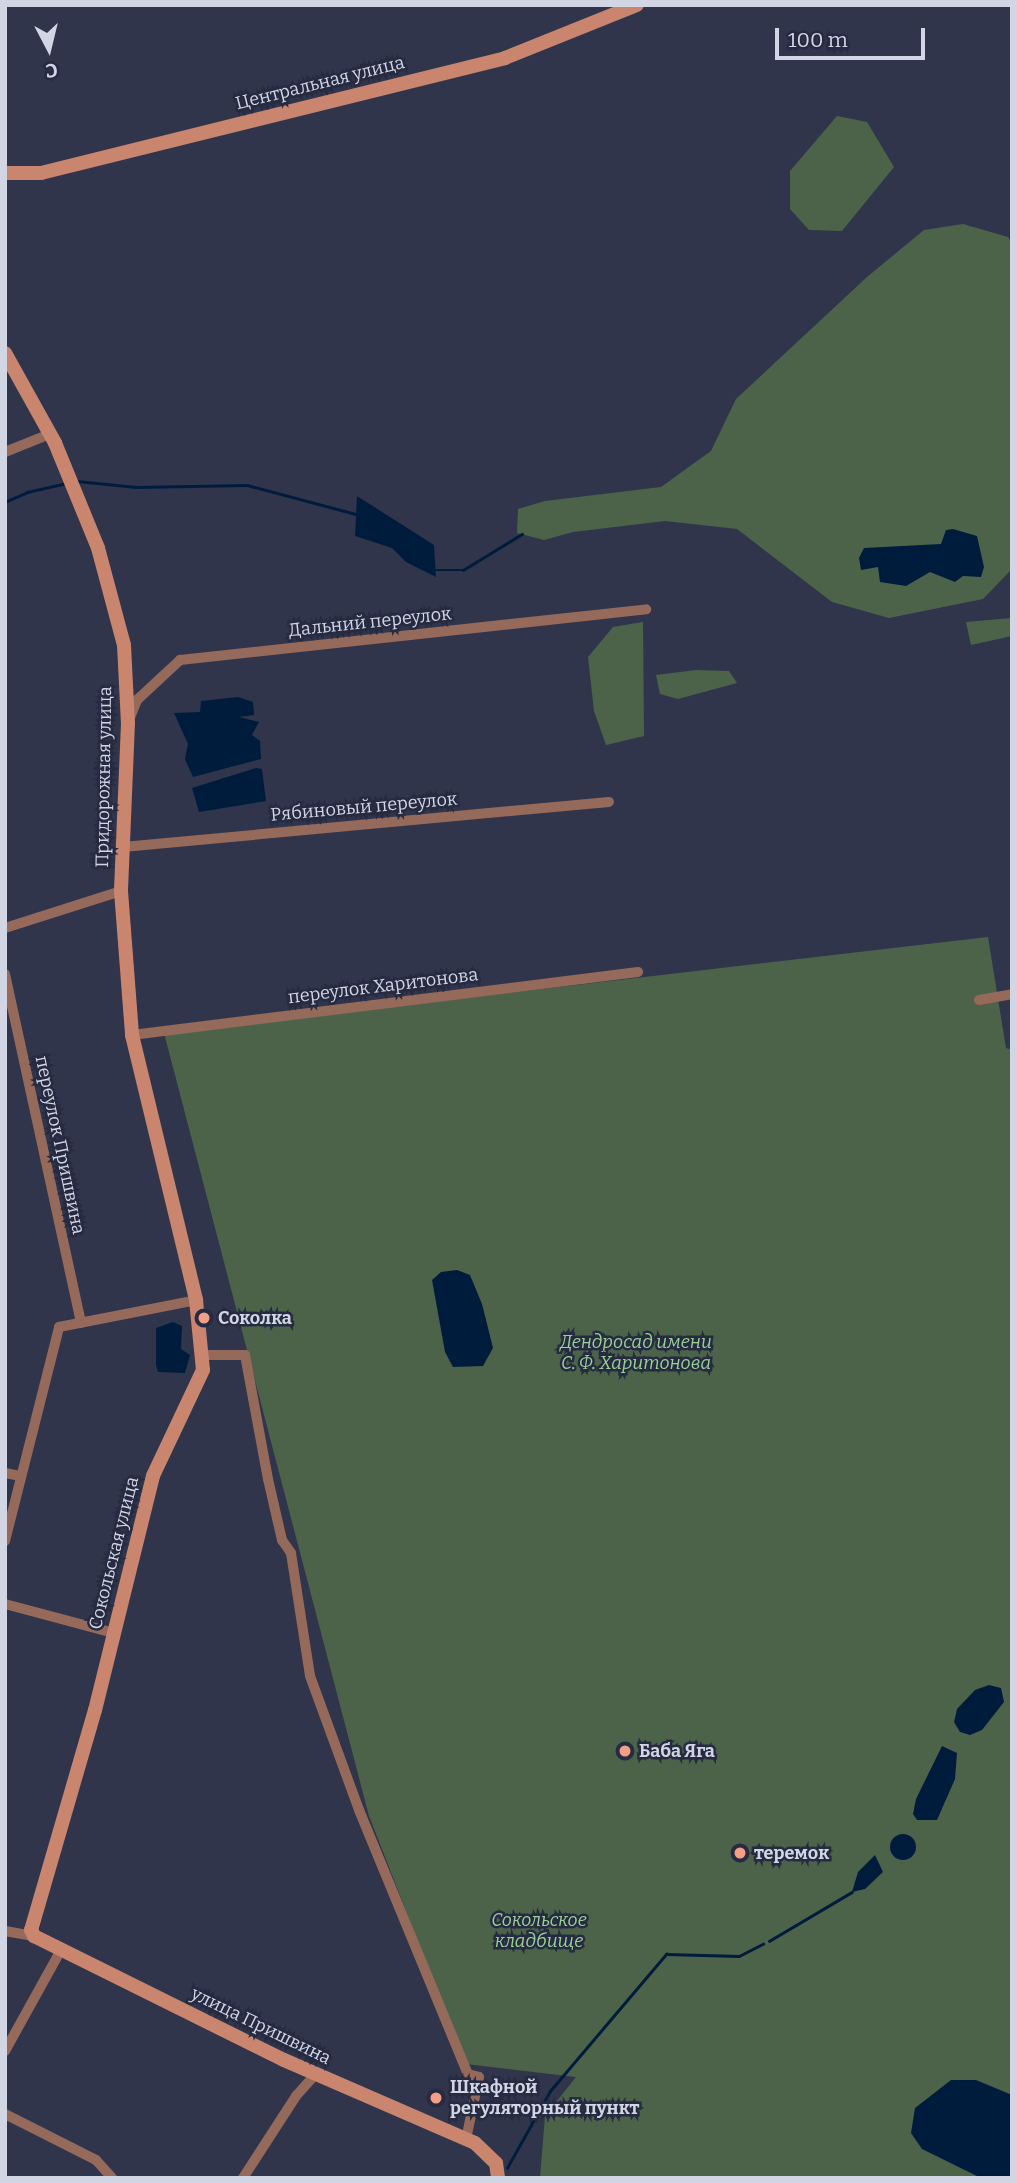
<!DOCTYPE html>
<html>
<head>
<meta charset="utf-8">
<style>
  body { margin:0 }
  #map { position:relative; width:1017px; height:2183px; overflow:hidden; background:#30354c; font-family:Bitter,serif }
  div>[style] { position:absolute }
  .green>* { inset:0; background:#4c634a }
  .water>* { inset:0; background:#001c3d }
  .round { border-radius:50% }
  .stream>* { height:2.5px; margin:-1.25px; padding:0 1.25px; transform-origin:1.25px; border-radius:1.25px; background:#001c3d }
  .street>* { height:10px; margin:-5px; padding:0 5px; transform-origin:5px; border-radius:5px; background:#956a5b }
  .secondary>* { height:14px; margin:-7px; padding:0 7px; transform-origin:7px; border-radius:7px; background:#c9856e }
  .dots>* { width:19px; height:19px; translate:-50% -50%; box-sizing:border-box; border:4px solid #262b41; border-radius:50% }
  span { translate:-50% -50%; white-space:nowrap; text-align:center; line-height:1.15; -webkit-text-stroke:5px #262b41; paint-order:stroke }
  .street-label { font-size:18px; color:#d1d5e4 }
  .poi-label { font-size:18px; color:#d1d5e4; font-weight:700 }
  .left { translate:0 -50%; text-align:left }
  .park-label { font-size:18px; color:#99d294; font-style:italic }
  .frame { position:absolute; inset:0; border:7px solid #d1d5e4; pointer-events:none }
  .north { position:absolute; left:14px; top:14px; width:70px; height:70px; -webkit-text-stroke:5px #262b41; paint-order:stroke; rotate:173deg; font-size:19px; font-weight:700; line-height:28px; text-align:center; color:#d1d5e4 }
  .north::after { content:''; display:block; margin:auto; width:24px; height:32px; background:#d1d5e4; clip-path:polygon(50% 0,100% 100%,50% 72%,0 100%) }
  .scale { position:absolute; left:775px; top:28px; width:150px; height:32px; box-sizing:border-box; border:4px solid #d1d5e4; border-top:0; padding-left:9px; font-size:21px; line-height:24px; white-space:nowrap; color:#d1d5e4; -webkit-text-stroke:5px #262b41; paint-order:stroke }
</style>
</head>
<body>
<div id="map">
  <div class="green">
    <i style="clip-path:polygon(837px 116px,867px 122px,894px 167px,842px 231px,809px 230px,790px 209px,790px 171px)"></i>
    <i style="clip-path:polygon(963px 224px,1008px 237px,1012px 244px,1012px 569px,983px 599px,889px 618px,832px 602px,737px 529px,665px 521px,573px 532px,544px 540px,517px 533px,518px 509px,545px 501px,661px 487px,711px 451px,736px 399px,867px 277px,924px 230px)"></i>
    <i style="clip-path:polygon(1012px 618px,1012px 636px,971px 645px,966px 622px)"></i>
    <i style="clip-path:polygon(643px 622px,644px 736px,606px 745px,594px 711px,588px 657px,613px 627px)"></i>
    <i style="clip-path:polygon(696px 670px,729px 671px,737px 683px,678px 699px,660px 694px,656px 675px)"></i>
    <i style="clip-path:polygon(988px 937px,1006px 1048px,1012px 1050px,1012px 2178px,540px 2178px,545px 2116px,576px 2077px,466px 2064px,369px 1816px,164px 1033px)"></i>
  </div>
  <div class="water">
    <i style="clip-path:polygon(357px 496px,434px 545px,436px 577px,406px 562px,392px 548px,355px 536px)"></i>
    <i style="clip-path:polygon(953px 529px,977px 536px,984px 567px,981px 577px,963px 576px,955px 582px,930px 572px,906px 586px,880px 582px,878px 567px,861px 570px,859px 558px,864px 548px,941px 544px,946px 530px)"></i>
    <i style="clip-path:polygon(238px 697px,253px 702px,254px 715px,239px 717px,259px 722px,252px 735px,260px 741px,261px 759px,193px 777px,185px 759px,188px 744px,174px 713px,200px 712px,201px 701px)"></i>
    <i style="clip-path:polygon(256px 768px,262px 769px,266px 801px,199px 812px,192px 788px)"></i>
    <i style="clip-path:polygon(457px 1270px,470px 1275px,482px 1304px,493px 1348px,483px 1366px,453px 1367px,445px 1352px,432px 1280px,441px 1272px)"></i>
    <i style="clip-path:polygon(173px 1322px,182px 1326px,181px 1349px,190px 1355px,185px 1373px,158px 1372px,156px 1365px,156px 1328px)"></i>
    <i style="clip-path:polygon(989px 1685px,1001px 1688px,1004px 1702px,982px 1730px,970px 1735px,960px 1732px,954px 1722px,957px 1709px,975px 1690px)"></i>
    <i style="clip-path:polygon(942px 1746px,957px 1753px,955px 1779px,937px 1820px,917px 1820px,913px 1814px,916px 1799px)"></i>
    <i class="round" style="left:890px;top:1834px;width:26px;height:26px"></i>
    <i style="clip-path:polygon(875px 1855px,883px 1872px,865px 1889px,852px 1892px,858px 1872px)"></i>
    <i style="clip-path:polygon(951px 2080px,976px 2080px,1012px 2095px,1012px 2178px,981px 2178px,922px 2149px,911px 2133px,915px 2108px)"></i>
  </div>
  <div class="stream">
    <i style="left:77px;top:481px;width:59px;rotate:5.8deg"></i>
    <i style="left:136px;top:487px;width:111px;rotate:-1deg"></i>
    <i style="left:247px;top:485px;width:113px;rotate:14.9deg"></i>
    <i style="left:5px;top:502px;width:24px;rotate:-24deg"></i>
    <i style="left:27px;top:492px;width:41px;rotate:-12.7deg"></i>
    <i style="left:435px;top:570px;width:28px"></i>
    <i style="left:463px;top:570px;width:69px;rotate:-31.4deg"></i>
    <i style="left:769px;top:1941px;width:96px;rotate:-30.6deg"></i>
    <i style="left:507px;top:2168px;width:88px;rotate:-60.8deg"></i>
    <i style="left:550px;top:2091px;width:180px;rotate:-49.7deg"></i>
    <i style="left:666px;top:1954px;width:73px;rotate:1.6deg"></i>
    <i style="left:739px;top:1956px;width:27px;rotate:-27deg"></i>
  </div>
  <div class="street">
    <i style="left:5px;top:452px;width:48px;rotate:-21.8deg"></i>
    <i style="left:129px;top:720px;width:22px;rotate:-68deg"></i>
    <i style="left:137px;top:700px;width:59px;rotate:-42.9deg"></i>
    <i style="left:180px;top:660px;width:469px;rotate:-6.2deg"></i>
    <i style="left:123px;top:847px;width:488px;rotate:-5.3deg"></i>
    <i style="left:5px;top:928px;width:122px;rotate:-17.7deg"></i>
    <i style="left:5px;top:974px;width:357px;rotate:77.7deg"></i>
    <i style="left:979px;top:1000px;width:34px;rotate:-10deg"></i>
    <i style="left:132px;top:1035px;width:510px;rotate:-7.1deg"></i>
    <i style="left:201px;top:1355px;width:44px"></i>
    <i style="left:245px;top:1355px;width:126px;rotate:79.5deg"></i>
    <i style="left:268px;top:1479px;width:63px;rotate:77.1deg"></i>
    <i style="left:282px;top:1540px;width:16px;rotate:55deg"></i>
    <i style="left:291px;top:1553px;width:124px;rotate:81.2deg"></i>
    <i style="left:310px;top:1676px;width:143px;rotate:69.9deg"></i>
    <i style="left:359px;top:1810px;width:286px;rotate:67.6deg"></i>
    <i style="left:468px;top:2074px;width:11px;rotate:15deg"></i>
    <i style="left:479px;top:2077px;width:63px;rotate:101.8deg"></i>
    <i style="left:5px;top:1473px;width:16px;rotate:11deg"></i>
    <i style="left:5px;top:1541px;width:221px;rotate:-75.8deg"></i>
    <i style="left:59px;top:1327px;width:140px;rotate:-11.1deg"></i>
    <i style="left:5px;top:1604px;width:113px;rotate:14.9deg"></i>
    <i style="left:5px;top:1931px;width:29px;rotate:10deg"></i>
    <i style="left:5px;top:2051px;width:115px;rotate:-61deg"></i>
    <i style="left:5px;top:2114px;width:102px;rotate:26.8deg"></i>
    <i style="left:96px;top:2160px;width:24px;rotate:48deg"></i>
    <i style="left:243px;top:2178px;width:98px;rotate:-57.1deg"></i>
    <i style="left:296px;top:2096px;width:30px;rotate:-48deg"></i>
  </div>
  <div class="secondary">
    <i style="left:5px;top:173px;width:36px"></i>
    <i style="left:41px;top:173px;width:478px;rotate:-13.9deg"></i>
    <i style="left:505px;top:58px;width:142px;rotate:-21.9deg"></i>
    <i style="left:5px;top:353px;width:103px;rotate:60.9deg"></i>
    <i style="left:55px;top:443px;width:113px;rotate:67.7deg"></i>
    <i style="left:98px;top:548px;width:100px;rotate:75deg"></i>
    <i style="left:124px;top:645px;width:78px;rotate:87.1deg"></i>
    <i style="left:128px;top:723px;width:168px;rotate:92.4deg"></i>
    <i style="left:121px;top:891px;width:144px;rotate:85.6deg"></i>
    <i style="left:132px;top:1035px;width:273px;rotate:76.4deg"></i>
    <i style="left:196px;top:1300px;width:70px;rotate:84.3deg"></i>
    <i style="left:203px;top:1370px;width:117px;rotate:115.3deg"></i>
    <i style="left:153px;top:1476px;width:241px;rotate:103.9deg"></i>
    <i style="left:95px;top:1710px;width:229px;rotate:106.2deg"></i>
    <i style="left:31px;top:1930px;width:7px;rotate:63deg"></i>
    <i style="left:34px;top:1936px;width:279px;rotate:26.4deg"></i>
    <i style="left:284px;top:2060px;width:208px;rotate:23.5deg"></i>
    <i style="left:475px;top:2143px;width:29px;rotate:44deg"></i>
    <i style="left:496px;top:2163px;width:15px;rotate:82deg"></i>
  </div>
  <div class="dots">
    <i style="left:204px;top:1318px;background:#f49e88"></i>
    <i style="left:625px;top:1751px;background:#f49e88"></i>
    <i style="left:740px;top:1853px;background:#f49e88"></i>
    <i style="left:436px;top:2098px;background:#f49e88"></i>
  </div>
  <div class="street-label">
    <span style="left:320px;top:83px;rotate:-14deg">Центральная улица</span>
    <span style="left:370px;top:622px;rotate:-6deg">Дальний переулок</span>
    <span style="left:104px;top:777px;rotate:-89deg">Придорожная улица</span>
    <span style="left:364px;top:807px;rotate:-5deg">Рябиновый переулок</span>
    <span style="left:383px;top:986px;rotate:-7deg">переулок Харитонова</span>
    <span style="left:60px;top:1145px;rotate:78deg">переулок Пришвина</span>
    <span style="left:114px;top:1553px;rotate:-76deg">Сокольская улица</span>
    <span style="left:261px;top:2026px;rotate:26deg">улица Пришвина</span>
  </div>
  <div class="poi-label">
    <span class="left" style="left:218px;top:1318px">Соколка</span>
    <span class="left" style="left:639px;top:1751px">Баба Яга</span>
    <span class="left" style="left:754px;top:1853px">теремок</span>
    <span class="left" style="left:450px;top:2098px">Шкафной<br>регуляторный пункт</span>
  </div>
  <div class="park-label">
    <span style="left:636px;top:1353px">Дендросад имени<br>С. Ф. Харитонова</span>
    <span style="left:539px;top:1931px">Сокольское<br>кладбище</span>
  </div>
  <div class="frame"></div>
  <div class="north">С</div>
  <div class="scale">100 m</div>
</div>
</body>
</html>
